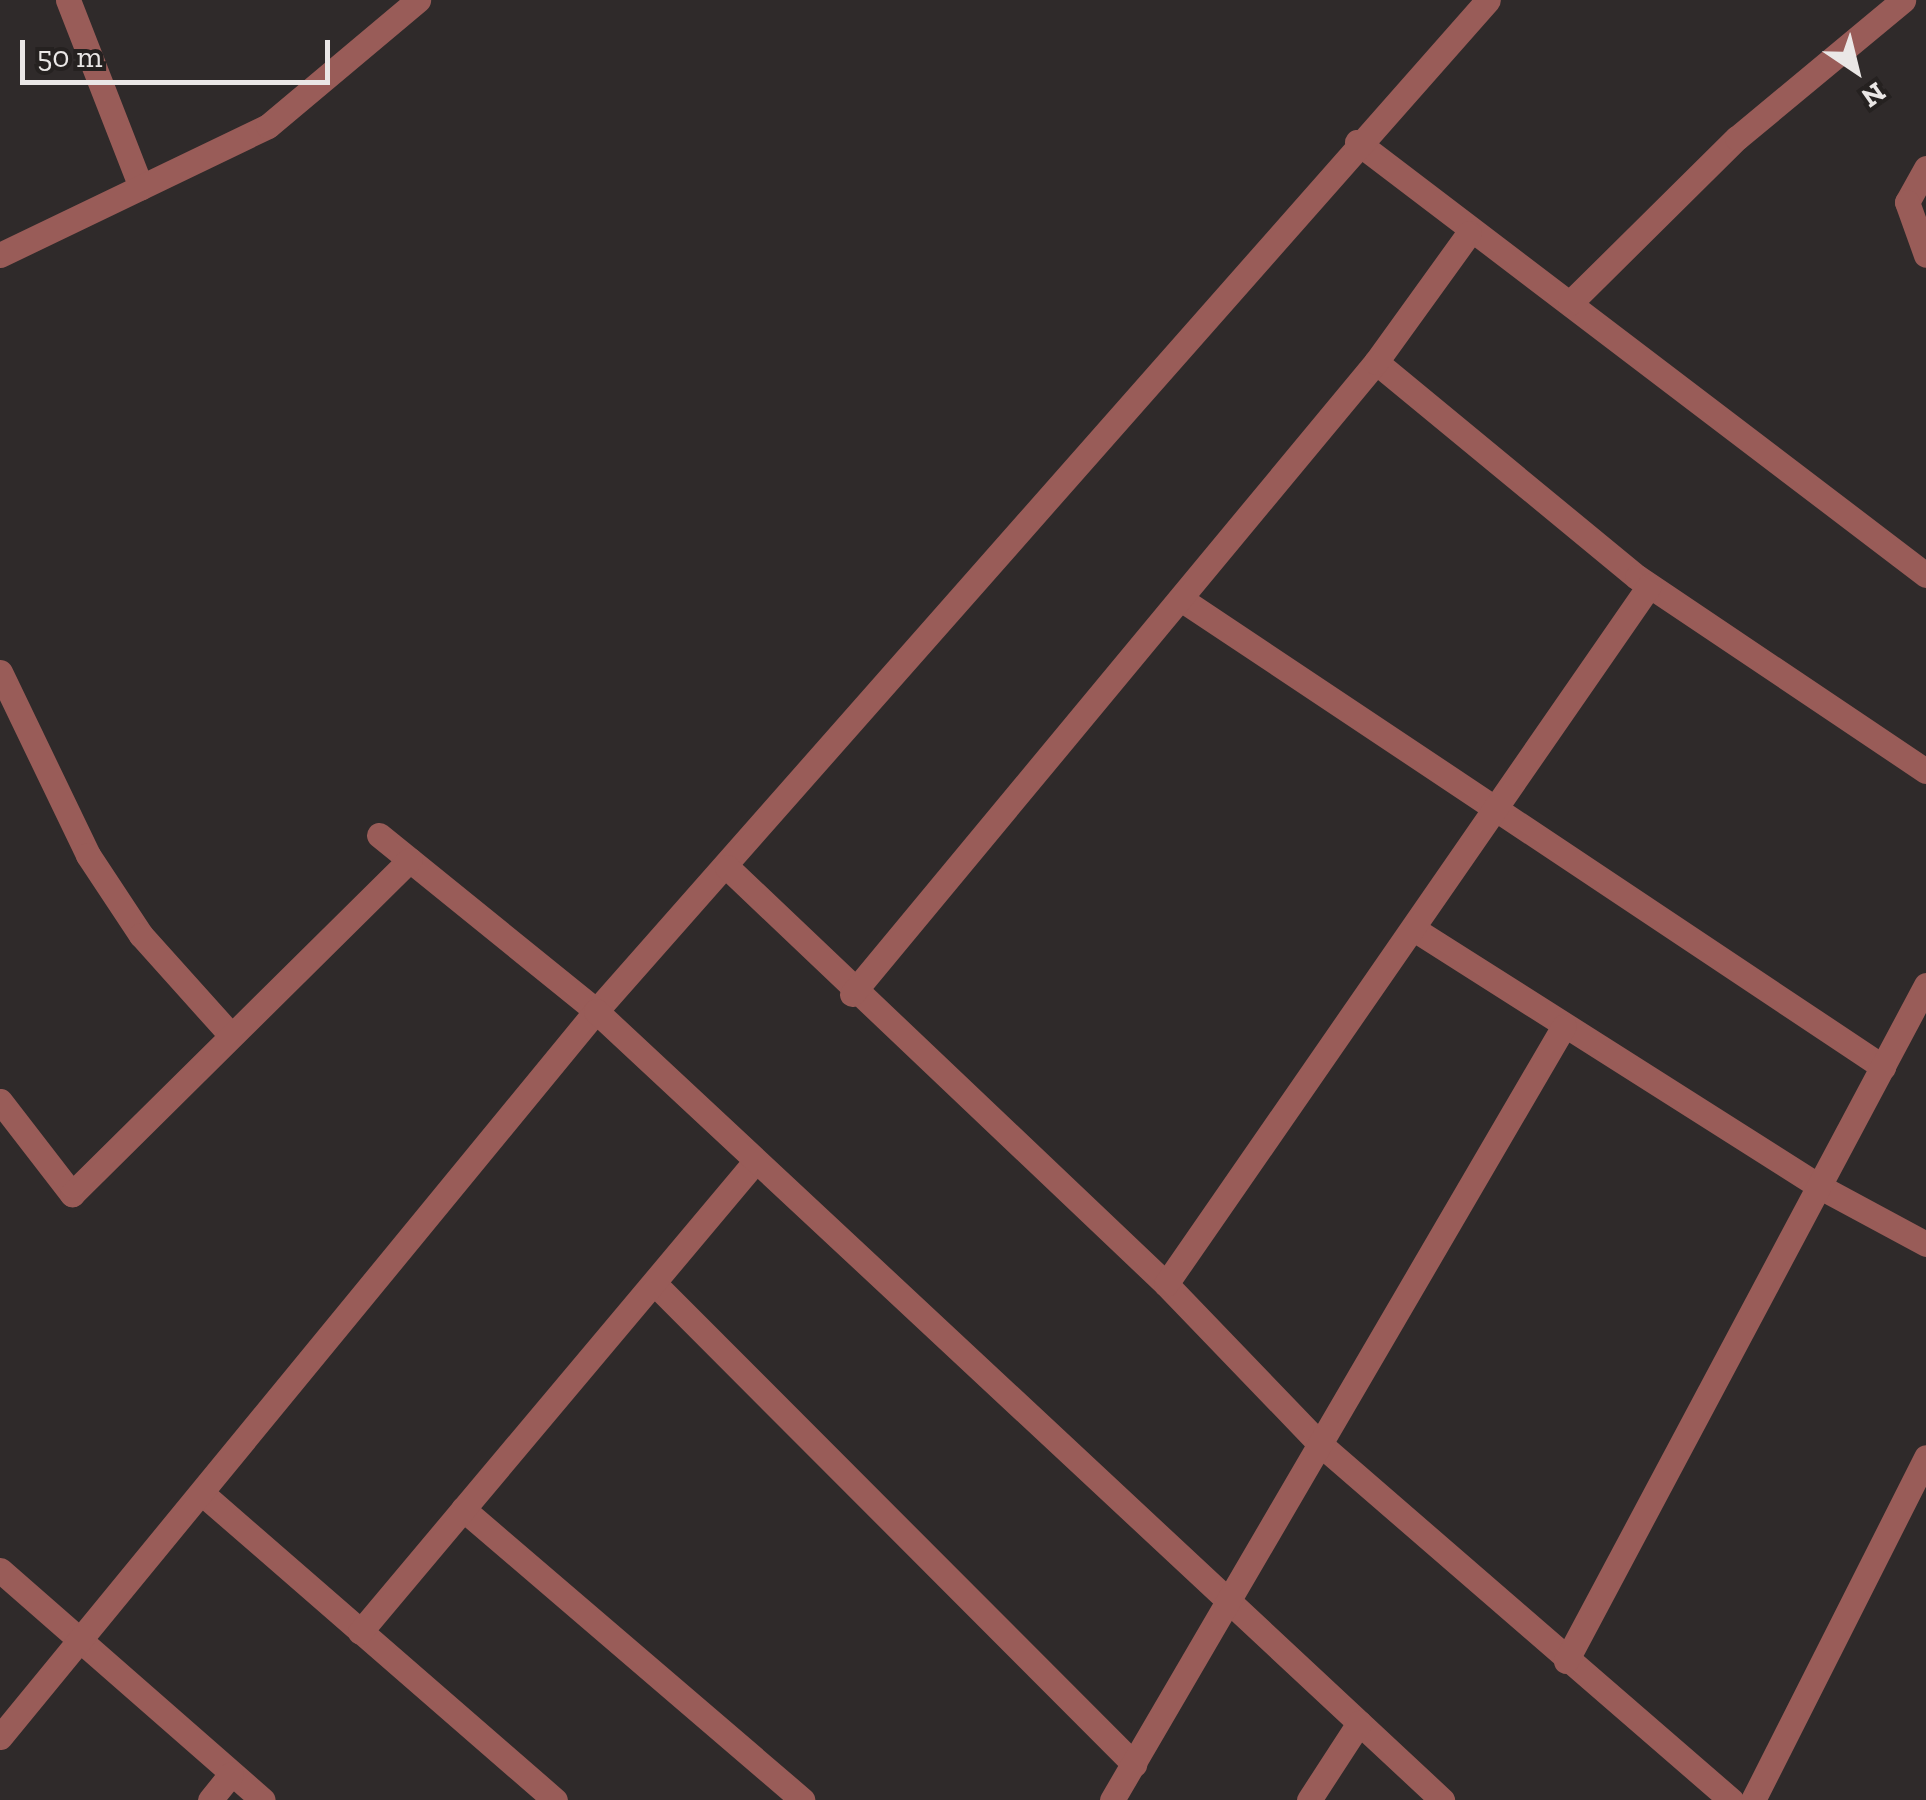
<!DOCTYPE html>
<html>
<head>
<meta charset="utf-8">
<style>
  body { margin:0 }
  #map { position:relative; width:1926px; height:1800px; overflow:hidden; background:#2f2a2a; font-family:"Zilla Slab",serif }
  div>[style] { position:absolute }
  .street>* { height:25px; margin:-12.5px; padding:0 12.5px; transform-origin:12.5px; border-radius:12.5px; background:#995c58 }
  span { translate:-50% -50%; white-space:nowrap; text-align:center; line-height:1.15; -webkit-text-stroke:8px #252120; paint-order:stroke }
  .north { position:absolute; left:1806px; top:20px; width:100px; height:100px; -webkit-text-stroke:8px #252120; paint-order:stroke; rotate:145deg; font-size:28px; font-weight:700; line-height:40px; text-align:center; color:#eae7e6 }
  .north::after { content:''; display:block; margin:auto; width:35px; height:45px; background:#eae7e6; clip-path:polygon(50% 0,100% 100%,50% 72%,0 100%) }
  .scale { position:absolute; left:20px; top:40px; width:310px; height:45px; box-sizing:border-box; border:5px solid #eae7e6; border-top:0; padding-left:12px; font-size:30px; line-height:35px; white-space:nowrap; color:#eae7e6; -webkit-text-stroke:8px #252120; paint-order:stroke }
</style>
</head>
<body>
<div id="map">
  <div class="street">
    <i style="left:68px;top:0;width:201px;rotate:68.7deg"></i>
    <i style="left:1357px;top:142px;width:715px;rotate:37.27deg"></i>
    <i style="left:1926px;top:168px;width:39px;rotate:119deg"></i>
    <i style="left:1907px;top:202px;width:56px;rotate:70.3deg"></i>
    <i style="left:0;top:255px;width:297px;rotate:-25.7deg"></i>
    <i style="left:268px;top:126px;width:196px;rotate:-40deg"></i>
    <i style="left:1570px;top:303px;width:235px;rotate:-44.7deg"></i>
    <i style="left:1737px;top:138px;width:216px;rotate:-39.7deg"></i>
    <i style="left:1376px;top:362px;width:338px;rotate:39.5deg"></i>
    <i style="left:1637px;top:577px;width:348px;rotate:33.9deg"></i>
    <i style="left:1181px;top:599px;width:844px;rotate:33.69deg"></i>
    <i style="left:0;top:672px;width:203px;rotate:64.3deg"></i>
    <i style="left:88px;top:855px;width:96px;rotate:56.5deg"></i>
    <i style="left:141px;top:935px;width:130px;rotate:48.1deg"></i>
    <i style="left:379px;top:835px;width:279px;rotate:39deg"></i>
    <i style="left:596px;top:1011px;width:1348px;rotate:-48.58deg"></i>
    <i style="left:727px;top:867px;width:605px;rotate:43.53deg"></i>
    <i style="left:1166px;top:1284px;width:222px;rotate:46.1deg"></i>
    <i style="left:1320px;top:1444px;width:544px;rotate:40.9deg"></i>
    <i style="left:1417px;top:931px;width:482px;rotate:32.4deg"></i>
    <i style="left:1824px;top:1189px;width:116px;rotate:28.3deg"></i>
    <i style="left:852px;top:994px;width:821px;rotate:-50.34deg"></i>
    <i style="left:1376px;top:362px;width:159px;rotate:-54.2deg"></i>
    <i style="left:0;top:1101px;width:118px;rotate:52.3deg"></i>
    <i style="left:72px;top:1194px;width:475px;rotate:-44.7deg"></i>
    <i style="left:654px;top:1283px;width:680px;rotate:45.06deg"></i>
    <i style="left:1166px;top:1284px;width:849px;rotate:-55.32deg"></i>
    <i style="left:204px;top:1495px;width:465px;rotate:41deg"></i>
    <i style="left:463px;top:1509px;width:447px;rotate:40.6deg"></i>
    <i style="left:0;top:1570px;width:349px;rotate:41.2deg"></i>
    <i style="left:360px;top:1632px;width:613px;rotate:-49.97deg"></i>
    <i style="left:1566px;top:1661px;width:766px;rotate:-61.96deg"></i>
    <i style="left:0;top:1737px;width:939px;rotate:-50.62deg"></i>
    <i style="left:596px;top:1011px;width:1157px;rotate:43deg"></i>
    <i style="left:210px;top:1800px;width:33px;rotate:-51deg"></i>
    <i style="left:1112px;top:1800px;width:896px;rotate:-59.72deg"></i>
    <i style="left:1309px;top:1800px;width:92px;rotate:-57deg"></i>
    <i style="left:1753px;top:1800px;width:384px;rotate:-63.2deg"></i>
  </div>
  <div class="north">N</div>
  <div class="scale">50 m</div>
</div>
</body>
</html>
